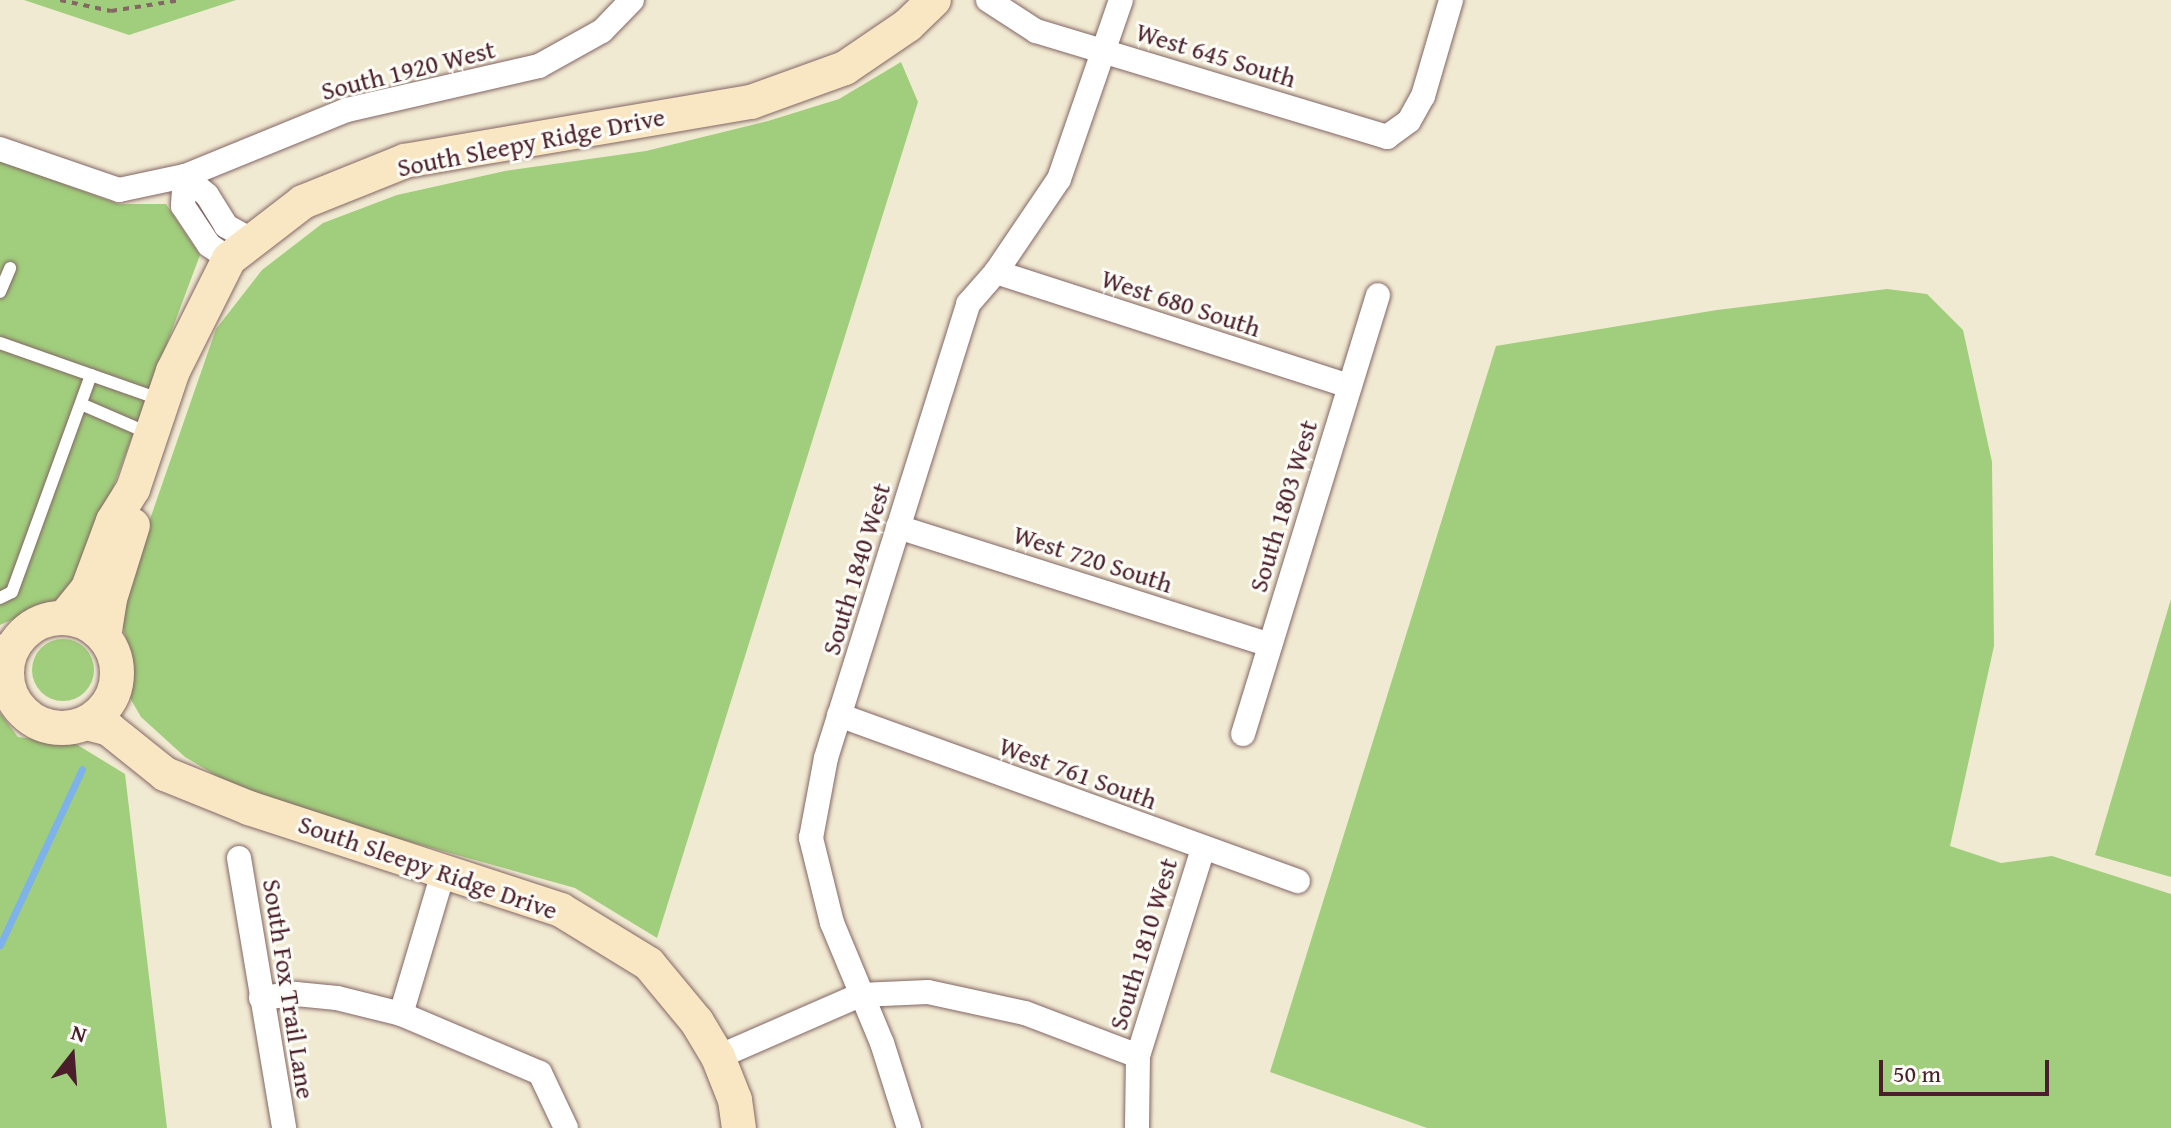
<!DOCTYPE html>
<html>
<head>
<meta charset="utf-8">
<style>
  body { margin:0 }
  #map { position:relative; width:2171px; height:1128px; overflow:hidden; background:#f1ead2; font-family:"Gentium Book Plus",serif }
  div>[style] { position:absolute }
  .green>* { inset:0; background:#a0ce7c }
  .round { border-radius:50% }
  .stream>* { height:7px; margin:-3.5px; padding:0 3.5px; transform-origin:3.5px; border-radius:3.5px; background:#7db2eb }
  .path>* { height:4px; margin-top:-2px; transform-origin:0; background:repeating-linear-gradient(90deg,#846665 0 6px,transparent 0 12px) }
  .roads { filter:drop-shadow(0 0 2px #846665) drop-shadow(0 0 2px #846665) }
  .lane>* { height:12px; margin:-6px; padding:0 6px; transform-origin:6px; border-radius:6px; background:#fff }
  .street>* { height:24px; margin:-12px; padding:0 12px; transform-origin:12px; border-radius:12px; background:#fff }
  .secondary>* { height:34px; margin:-17px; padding:0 17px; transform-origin:17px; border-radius:17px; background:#f9e7c3 }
  .secondary>.ring { margin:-17px; padding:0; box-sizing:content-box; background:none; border:34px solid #f9e7c3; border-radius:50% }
  span { translate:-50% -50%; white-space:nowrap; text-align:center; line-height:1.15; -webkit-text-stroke:6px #fdfcf7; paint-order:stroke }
  .street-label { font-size:26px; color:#4a1f2b }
  .north { position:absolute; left:32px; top:1016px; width:80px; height:80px; -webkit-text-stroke:6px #fdfcf7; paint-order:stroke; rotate:17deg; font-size:22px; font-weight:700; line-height:32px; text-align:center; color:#4a1f2b }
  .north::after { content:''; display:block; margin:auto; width:28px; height:36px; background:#4a1f2b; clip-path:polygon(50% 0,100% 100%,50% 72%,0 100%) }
  .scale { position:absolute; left:1879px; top:1060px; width:170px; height:36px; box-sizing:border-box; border:4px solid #4a1f2b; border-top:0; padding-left:10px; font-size:24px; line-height:28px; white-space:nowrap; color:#4a1f2b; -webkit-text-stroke:6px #fdfcf7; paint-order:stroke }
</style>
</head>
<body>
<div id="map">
  <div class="green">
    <i style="clip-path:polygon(24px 0,236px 0,129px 35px)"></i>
    <i style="clip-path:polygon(901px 62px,918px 102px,657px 938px,575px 888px,328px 819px,242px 791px,185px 757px,141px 717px,130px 698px,131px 657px,121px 620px,122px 600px,216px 329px,262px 270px,323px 223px,397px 195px,505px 171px,646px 151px,768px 121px,839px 99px)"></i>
    <i style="clip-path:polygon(0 161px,119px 204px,166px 204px,200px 255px,74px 592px,0 625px)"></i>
    <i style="clip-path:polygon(1887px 289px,1927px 294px,1963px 330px,1992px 462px,1994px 646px,1950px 846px,2001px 863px,2052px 856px,2171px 894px,2171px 1128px,1427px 1128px,1270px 1072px,1496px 346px,1717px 310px)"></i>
    <i style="clip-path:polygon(2171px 599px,2171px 877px,2095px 855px)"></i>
    <i class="round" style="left:32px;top:639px;width:62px;height:62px"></i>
    <i style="clip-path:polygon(0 713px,18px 737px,76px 744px,125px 774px,167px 1128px,0 1128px)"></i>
  </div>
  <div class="stream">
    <i style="left:0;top:945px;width:194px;rotate:-65deg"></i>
  </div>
  <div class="path">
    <i style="left:60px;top:0;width:52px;rotate:12.2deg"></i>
    <i style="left:111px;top:11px;width:71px;rotate:-8.9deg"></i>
  </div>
  <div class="roads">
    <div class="lane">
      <i style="left:0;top:292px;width:26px;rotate:-67deg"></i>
      <i style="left:0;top:343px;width:169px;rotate:19.4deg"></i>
      <i style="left:81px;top:404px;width:73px;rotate:23.4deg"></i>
      <i style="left:0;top:598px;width:13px;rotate:-27deg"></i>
      <i style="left:12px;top:592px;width:231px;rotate:-70deg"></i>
    </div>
    <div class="street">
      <i style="left:988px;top:0;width:57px;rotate:32.9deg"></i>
      <i style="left:1036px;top:31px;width:367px;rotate:16.8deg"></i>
      <i style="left:1387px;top:137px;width:27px;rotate:-36deg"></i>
      <i style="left:1409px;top:121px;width:29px;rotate:-61deg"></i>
      <i style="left:1423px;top:96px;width:100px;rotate:-73.7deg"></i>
      <i style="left:0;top:149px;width:126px;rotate:19deg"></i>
      <i style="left:119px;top:190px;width:67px;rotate:-12deg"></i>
      <i style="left:185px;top:176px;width:175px;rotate:-22.2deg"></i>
      <i style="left:347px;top:110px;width:197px;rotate:-12.9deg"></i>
      <i style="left:539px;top:66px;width:72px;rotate:-29.1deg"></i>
      <i style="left:602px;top:31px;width:43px;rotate:-45.9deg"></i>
      <i style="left:185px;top:176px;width:30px;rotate:94deg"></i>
      <i style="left:183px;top:206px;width:47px;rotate:56.3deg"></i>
      <i style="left:209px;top:245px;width:24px;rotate:35deg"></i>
      <i style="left:185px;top:176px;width:29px;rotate:41deg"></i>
      <i style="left:207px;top:195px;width:36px;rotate:58deg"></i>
      <i style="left:226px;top:226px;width:29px;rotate:29deg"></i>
      <i style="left:996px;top:272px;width:370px;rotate:17.9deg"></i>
      <i style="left:898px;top:527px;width:390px;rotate:17.6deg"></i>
      <i style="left:0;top:647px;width:14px;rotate:-12deg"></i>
      <i style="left:0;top:682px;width:11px;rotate:34deg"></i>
      <i style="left:839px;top:715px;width:488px;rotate:19.9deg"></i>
      <i style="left:1243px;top:734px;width:459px;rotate:-72.9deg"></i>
      <i style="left:239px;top:858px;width:274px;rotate:80.5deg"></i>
      <i style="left:261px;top:998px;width:35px;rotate:-7deg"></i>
      <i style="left:296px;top:994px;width:41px;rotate:5.6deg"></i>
      <i style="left:337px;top:998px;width:66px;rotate:14deg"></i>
      <i style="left:401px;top:1014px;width:151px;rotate:23deg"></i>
      <i style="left:540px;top:1073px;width:61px;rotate:64.7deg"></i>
      <i style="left:401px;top:1014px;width:150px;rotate:-73.4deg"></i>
      <i style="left:718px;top:1057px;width:155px;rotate:-23.6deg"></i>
      <i style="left:860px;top:995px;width:68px;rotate:-2.5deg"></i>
      <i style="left:928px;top:992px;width:99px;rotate:12.2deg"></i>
      <i style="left:1025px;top:1013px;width:121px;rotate:20.8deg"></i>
      <i style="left:909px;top:1128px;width:89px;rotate:-107.6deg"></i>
      <i style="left:882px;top:1043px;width:130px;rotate:-112.6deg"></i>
      <i style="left:832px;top:923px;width:88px;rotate:-103.9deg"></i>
      <i style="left:811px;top:838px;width:81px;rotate:-79.4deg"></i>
      <i style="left:826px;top:758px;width:476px;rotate:-72.6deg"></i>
      <i style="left:968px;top:304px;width:43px;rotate:-48.8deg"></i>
      <i style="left:996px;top:272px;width:112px;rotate:-55.9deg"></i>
      <i style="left:1059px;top:179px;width:189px;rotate:-70.9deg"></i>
      <i style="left:1137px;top:1128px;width:72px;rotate:-89.2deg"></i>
      <i style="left:1138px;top:1056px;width:218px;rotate:-72.6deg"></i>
    </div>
    <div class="secondary">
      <i style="left:64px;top:618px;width:38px;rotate:-51deg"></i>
      <i style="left:88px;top:588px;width:72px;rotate:-69.5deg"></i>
      <i style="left:113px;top:521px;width:38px;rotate:-58deg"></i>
      <i style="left:133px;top:489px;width:125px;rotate:-71.3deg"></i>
      <i style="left:173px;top:371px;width:125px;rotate:-63.4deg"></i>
      <i style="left:229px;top:259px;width:93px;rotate:-37.6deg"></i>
      <i style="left:303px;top:202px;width:110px;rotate:-21.9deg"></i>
      <i style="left:405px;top:161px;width:351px;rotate:-9.7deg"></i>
      <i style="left:751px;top:102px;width:100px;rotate:-19.9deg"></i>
      <i style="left:845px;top:68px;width:76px;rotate:-34.3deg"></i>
      <i style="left:908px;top:25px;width:36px;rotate:-44deg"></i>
      <i class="ring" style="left:7px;top:618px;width:76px;height:76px"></i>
      <i style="left:104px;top:637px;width:38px;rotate:-81deg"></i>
      <i style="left:110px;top:599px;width:77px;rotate:-72.7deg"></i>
      <i style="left:87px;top:723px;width:23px;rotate:15deg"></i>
      <i style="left:109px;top:729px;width:72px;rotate:38.8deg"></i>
      <i style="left:165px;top:774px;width:91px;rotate:22deg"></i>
      <i style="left:249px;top:808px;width:328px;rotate:18.1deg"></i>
      <i style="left:561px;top:910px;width:103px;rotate:31.5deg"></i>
      <i style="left:649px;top:964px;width:75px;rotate:50.4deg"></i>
      <i style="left:697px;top:1022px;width:41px;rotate:59deg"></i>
      <i style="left:718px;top:1057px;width:46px;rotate:68.4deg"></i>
      <i style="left:735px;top:1100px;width:28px;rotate:82deg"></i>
    </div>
  </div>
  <div class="street-label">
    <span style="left:1216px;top:55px;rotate:17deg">West 645 South</span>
    <span style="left:408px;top:70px;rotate:-14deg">South 1920 West</span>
    <span style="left:531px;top:142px;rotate:-11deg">South Sleepy Ridge Drive</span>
    <span style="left:1181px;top:303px;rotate:18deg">West 680 South</span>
    <span style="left:1283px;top:506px;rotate:-73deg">South 1803 West</span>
    <span style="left:1093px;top:559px;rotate:18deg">West 720 South</span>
    <span style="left:856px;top:569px;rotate:-73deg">South 1840 West</span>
    <span style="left:1078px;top:773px;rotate:20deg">West 761 South</span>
    <span style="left:428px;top:867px;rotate:19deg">South Sleepy Ridge Drive</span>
    <span style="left:1143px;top:944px;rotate:-73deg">South 1810 West</span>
    <span style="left:289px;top:989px;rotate:81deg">South Fox Trail Lane</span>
  </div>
  <div class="north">N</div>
  <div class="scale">50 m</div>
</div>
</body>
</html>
